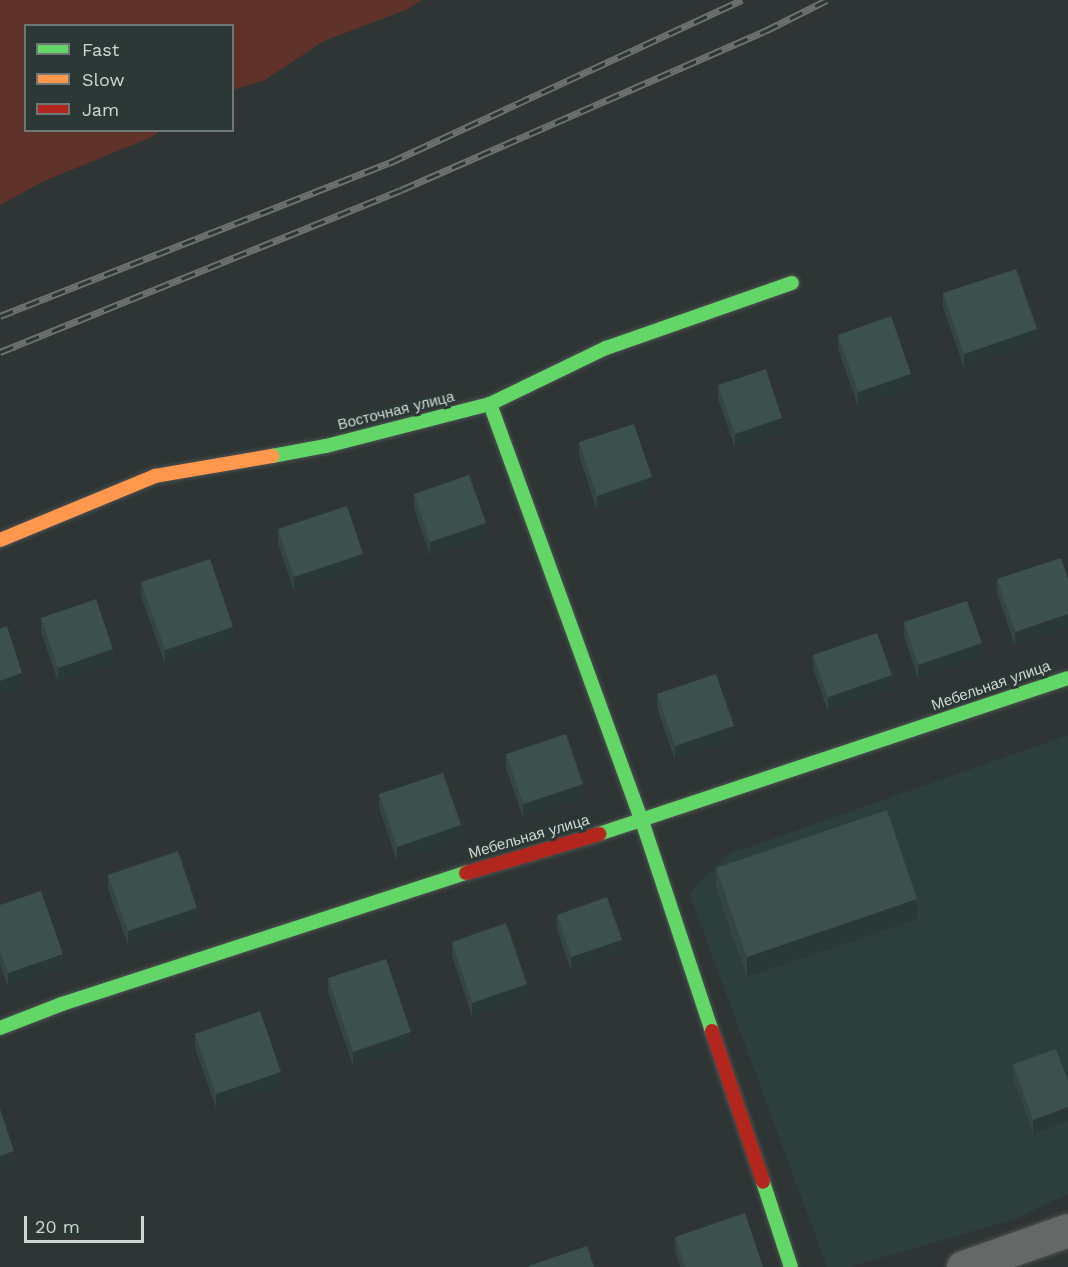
<!DOCTYPE html>
<html>
<head>
<meta charset="utf-8">
<style>
  body { margin:0 }
  #map { position:relative; width:1068px; height:1267px; overflow:hidden; background:#2e3534; font-family:"Work Sans",sans-serif }
  div>[style] { position:absolute }
  .built>* { inset:0; background:#2c3f3d }
  .green>* { inset:0; background:#5f322a }
  .roads { filter:drop-shadow(0 0 2px #4b5150) drop-shadow(0 0 2px #4b5150) }
  .street>* { height:33px; margin:-16.5px; padding:0 16.5px; transform-origin:16.5px; border-radius:16.5px; background:#646968 }
  .fast>* { height:14px; margin:-7px; padding:0 7px; transform-origin:7px; border-radius:7px; background:#63d668 }
  .slow>* { height:14px; margin:-7px; padding:0 7px; transform-origin:7px; border-radius:7px; background:#ff974d }
  .jam>* { height:14px; margin:-7px; padding:0 7px; transform-origin:7px; border-radius:7px; background:#b3261e }
  .rail>* { height:7px; margin-top:-3.5px; transform-origin:0; background:repeating-linear-gradient(90deg,#2b3836 0 14px,#6d7271 0 28px); box-sizing:border-box; border-block:2px solid #6d7271 }
  .wall>* { inset:0; background:#344543 }
  .shaded-wall>* { inset:0; background:#2a3837 }
  .building>* { inset:0; background:#3c504e }
  span { translate:-50% -50%; white-space:nowrap; text-align:center; line-height:1.15; -webkit-text-stroke:6px #2b3836; paint-order:stroke }
  .street-label { font-size:15px; color:#cfd7d5 }
  .legend { position:absolute; left:24px; top:24px; width:210px; height:108px; box-sizing:border-box; background:#2b3836; border:2px solid #6d7876; margin:0; padding:8px 10px; list-style:none; font-size:18px; color:#cfd7d5 }
  .legend li { display:flex; align-items:center; gap:12px; height:30px }
  .legend b { width:30px; border:2px solid #6d7876 }
  .scale { position:absolute; left:24px; top:1216px; width:120px; height:27px; box-sizing:border-box; border:3px solid #cfd7d5; border-top:0; padding-left:8px; font-size:18px; line-height:21px; white-space:nowrap; color:#cfd7d5; -webkit-text-stroke:4px #2b3836; paint-order:stroke }
</style>
</head>
<body>
<div id="map">
  <div class="built">
    <i style="clip-path:polygon(1068px 735px,1068px 1194px,1015px 1219px,850px 1267px,827px 1267px,689px 893px,729px 854px)"></i>
  </div>
  <div class="green">
    <i style="clip-path:polygon(0 0,422px 0,408px 9px,324px 41px,265px 80px,233px 90px,232px 26px,26px 26px,26px 130px,160px 131px,150px 138px,44px 181px,0 205px)"></i>
  </div>
  <div class="roads">
    <div class="street">
      <i style="left:963px;top:1267px;width:111px;rotate:-19.4deg"></i>
    </div>
    <div class="fast">
      <i style="left:490px;top:404px;width:444px;rotate:70deg"></i>
      <i style="left:642px;top:821px;width:221px;rotate:71.6deg"></i>
      <i style="left:272px;top:456px;width:55px;rotate:-10.5deg"></i>
      <i style="left:326px;top:446px;width:169px;rotate:-14.4deg"></i>
      <i style="left:490px;top:404px;width:129px;rotate:-25.8deg"></i>
      <i style="left:606px;top:348px;width:197px;rotate:-19.3deg"></i>
      <i style="left:599px;top:834px;width:494px;rotate:-18.4deg"></i>
      <i style="left:0;top:1028px;width:66px;rotate:-21.2deg"></i>
      <i style="left:62px;top:1004px;width:425px;rotate:-18deg"></i>
      <i style="left:763px;top:1182px;width:89px;rotate:71.8deg"></i>
    </div>
    <div class="slow">
      <i style="left:0;top:540px;width:168px;rotate:-22.4deg"></i>
      <i style="left:155px;top:476px;width:119px;rotate:-9.7deg"></i>
    </div>
    <div class="jam">
      <i style="left:466px;top:873px;width:139px;rotate:-16.3deg"></i>
      <i style="left:712px;top:1031px;width:159px;rotate:71.3deg"></i>
    </div>
  </div>
  <div class="rail">
    <i style="left:0;top:316px;width:418px;rotate:-21.5deg"></i>
    <i style="left:389px;top:163px;width:389px;rotate:-24.8deg"></i>
    <i style="left:0;top:352px;width:432px;rotate:-22deg"></i>
    <i style="left:401px;top:190px;width:397px;rotate:-23.6deg"></i>
    <i style="left:765px;top:31px;width:69px;rotate:-26.6deg"></i>
  </div>
  <div class="wall">
    <i style="clip-path:polygon(943px 293px,1037px 343px,964px 368px,943px 307px)"></i>
    <i style="clip-path:polygon(838px 335px,911px 388px,858px 406px,838px 349px)"></i>
    <i style="clip-path:polygon(718px 385px,782px 432px,735px 448px,718px 399px)"></i>
    <i style="clip-path:polygon(579px 442px,652px 491px,597px 510px,579px 456px)"></i>
    <i style="clip-path:polygon(414px 494px,486px 537px,430px 556px,414px 508px)"></i>
    <i style="clip-path:polygon(278px 529px,363px 568px,294px 591px,278px 544px)"></i>
    <i style="clip-path:polygon(1061px 558px,1015px 646px,997px 593px,997px 579px)"></i>
    <i style="clip-path:polygon(141px 582px,233px 641px,165px 664px,141px 596px)"></i>
    <i style="clip-path:polygon(41px 618px,113px 663px,58px 682px,41px 632px)"></i>
    <i style="clip-path:polygon(904px 622px,982px 657px,918px 679px,904px 636px)"></i>
    <i style="clip-path:polygon(813px 655px,892px 689px,828px 711px,813px 669px)"></i>
    <i style="clip-path:polygon(657px 694px,734px 740px,675px 760px,657px 708px)"></i>
    <i style="clip-path:polygon(506px 754px,583px 798px,523px 818px,506px 768px)"></i>
    <i style="clip-path:polygon(379px 794px,461px 839px,397px 861px,379px 808px)"></i>
    <i style="clip-path:polygon(716px 868px,917px 919px,747px 977px,716px 888px)"></i>
    <i style="clip-path:polygon(108px 875px,197px 922px,128px 945px,108px 889px)"></i>
    <i style="clip-path:polygon(0 905px,63px 968px,8px 987px,0 965px)"></i>
    <i style="clip-path:polygon(557px 915px,622px 954px,571px 971px,557px 929px)"></i>
    <i style="clip-path:polygon(452px 942px,527px 998px,472px 1017px,452px 956px)"></i>
    <i style="clip-path:polygon(328px 978px,411px 1046px,353px 1066px,328px 992px)"></i>
    <i style="clip-path:polygon(195px 1034px,281px 1086px,216px 1108px,195px 1048px)"></i>
    <i style="clip-path:polygon(1013px 1064px,1068px 1081px,1033px 1134px,1013px 1078px)"></i>
    <i style="clip-path:polygon(675px 1237px,763px 1267px,680px 1267px,675px 1251px)"></i>
  </div>
  <div class="shaded-wall">
    <i style="clip-path:polygon(1037px 329px,1037px 343px,964px 368px,964px 354px)"></i>
    <i style="clip-path:polygon(911px 374px,911px 388px,858px 406px,858px 392px)"></i>
    <i style="clip-path:polygon(782px 418px,782px 432px,735px 448px,735px 434px)"></i>
    <i style="clip-path:polygon(652px 477px,652px 491px,597px 510px,597px 496px)"></i>
    <i style="clip-path:polygon(486px 523px,486px 537px,430px 556px,430px 542px)"></i>
    <i style="clip-path:polygon(363px 554px,363px 568px,294px 591px,294px 577px)"></i>
    <i style="clip-path:polygon(1068px 614px,1068px 628px,1015px 646px,1015px 632px)"></i>
    <i style="clip-path:polygon(233px 627px,233px 641px,165px 664px,165px 650px)"></i>
    <i style="clip-path:polygon(982px 643px,982px 657px,918px 679px,918px 665px)"></i>
    <i style="clip-path:polygon(113px 649px,113px 663px,58px 682px,58px 668px)"></i>
    <i style="clip-path:polygon(22px 673px,22px 687px,0 695px,0 681px)"></i>
    <i style="clip-path:polygon(892px 675px,892px 689px,828px 711px,828px 697px)"></i>
    <i style="clip-path:polygon(734px 726px,734px 740px,675px 760px,675px 746px)"></i>
    <i style="clip-path:polygon(583px 784px,583px 798px,523px 818px,523px 804px)"></i>
    <i style="clip-path:polygon(461px 825px,461px 839px,397px 861px,397px 847px)"></i>
    <i style="clip-path:polygon(917px 899px,917px 919px,747px 977px,747px 957px)"></i>
    <i style="clip-path:polygon(197px 908px,197px 922px,128px 945px,128px 931px)"></i>
    <i style="clip-path:polygon(622px 940px,622px 954px,571px 971px,571px 957px)"></i>
    <i style="clip-path:polygon(63px 954px,63px 968px,8px 987px,8px 973px)"></i>
    <i style="clip-path:polygon(527px 984px,527px 998px,472px 1017px,472px 1003px)"></i>
    <i style="clip-path:polygon(411px 1032px,411px 1046px,353px 1066px,353px 1052px)"></i>
    <i style="clip-path:polygon(281px 1072px,281px 1086px,216px 1108px,216px 1094px)"></i>
    <i style="clip-path:polygon(1068px 1107px,1068px 1121px,1033px 1134px,1033px 1120px)"></i>
    <i style="clip-path:polygon(14px 1151px,14px 1165px,0 1170px,0 1156px)"></i>
  </div>
  <div class="building">
    <i style="clip-path:polygon(1016px 269px,1037px 329px,964px 354px,943px 293px)"></i>
    <i style="clip-path:polygon(891px 316px,911px 374px,858px 392px,838px 335px)"></i>
    <i style="clip-path:polygon(766px 369px,782px 418px,735px 434px,718px 385px)"></i>
    <i style="clip-path:polygon(634px 424px,652px 477px,597px 496px,579px 442px)"></i>
    <i style="clip-path:polygon(469px 475px,486px 523px,430px 542px,414px 494px)"></i>
    <i style="clip-path:polygon(347px 506px,363px 554px,294px 577px,278px 529px)"></i>
    <i style="clip-path:polygon(1061px 558px,1068px 579px,1068px 614px,1015px 632px,997px 579px)"></i>
    <i style="clip-path:polygon(210px 559px,233px 627px,165px 650px,141px 582px)"></i>
    <i style="clip-path:polygon(96px 599px,113px 649px,58px 668px,41px 618px)"></i>
    <i style="clip-path:polygon(967px 601px,982px 643px,918px 665px,904px 622px)"></i>
    <i style="clip-path:polygon(7px 626px,22px 673px,0 681px,0 629px)"></i>
    <i style="clip-path:polygon(877px 633px,892px 675px,828px 697px,813px 655px)"></i>
    <i style="clip-path:polygon(716px 674px,734px 726px,675px 746px,657px 694px)"></i>
    <i style="clip-path:polygon(566px 734px,583px 784px,523px 804px,506px 754px)"></i>
    <i style="clip-path:polygon(443px 773px,461px 825px,397px 847px,379px 794px)"></i>
    <i style="clip-path:polygon(887px 810px,917px 899px,747px 957px,716px 868px)"></i>
    <i style="clip-path:polygon(178px 851px,197px 908px,128px 931px,108px 875px)"></i>
    <i style="clip-path:polygon(41px 891px,63px 954px,8px 973px,0 951px,0 905px)"></i>
    <i style="clip-path:polygon(607px 897px,622px 940px,571px 957px,557px 915px)"></i>
    <i style="clip-path:polygon(506px 923px,527px 984px,472px 1003px,452px 942px)"></i>
    <i style="clip-path:polygon(386px 959px,411px 1032px,353px 1052px,328px 978px)"></i>
    <i style="clip-path:polygon(260px 1011px,281px 1072px,216px 1094px,195px 1034px)"></i>
    <i style="clip-path:polygon(1056px 1049px,1068px 1081px,1068px 1107px,1033px 1120px,1013px 1064px)"></i>
    <i style="clip-path:polygon(0 1109px,14px 1151px,0 1156px)"></i>
    <i style="clip-path:polygon(745px 1213px,763px 1267px,685px 1267px,675px 1237px)"></i>
    <i style="clip-path:polygon(587px 1246px,594px 1267px,529px 1267px,528px 1266px)"></i>
  </div>
  <div class="street-label">
    <span style="left:396px;top:411px;rotate:-14deg">Восточная улица</span>
    <span style="left:991px;top:686px;rotate:-19deg">Мебельная улица</span>
    <span style="left:529px;top:837px;rotate:-16deg">Мебельная улица</span>
  </div>
  <ul class="legend">
  <li><b style="height:8px;background:#63d668"></b>Fast</li>
  <li><b style="height:8px;background:#ff974d"></b>Slow</li>
  <li><b style="height:8px;background:#b3261e"></b>Jam</li>
  </ul>
  <div class="scale">20 m</div>
</div>
</body>
</html>
